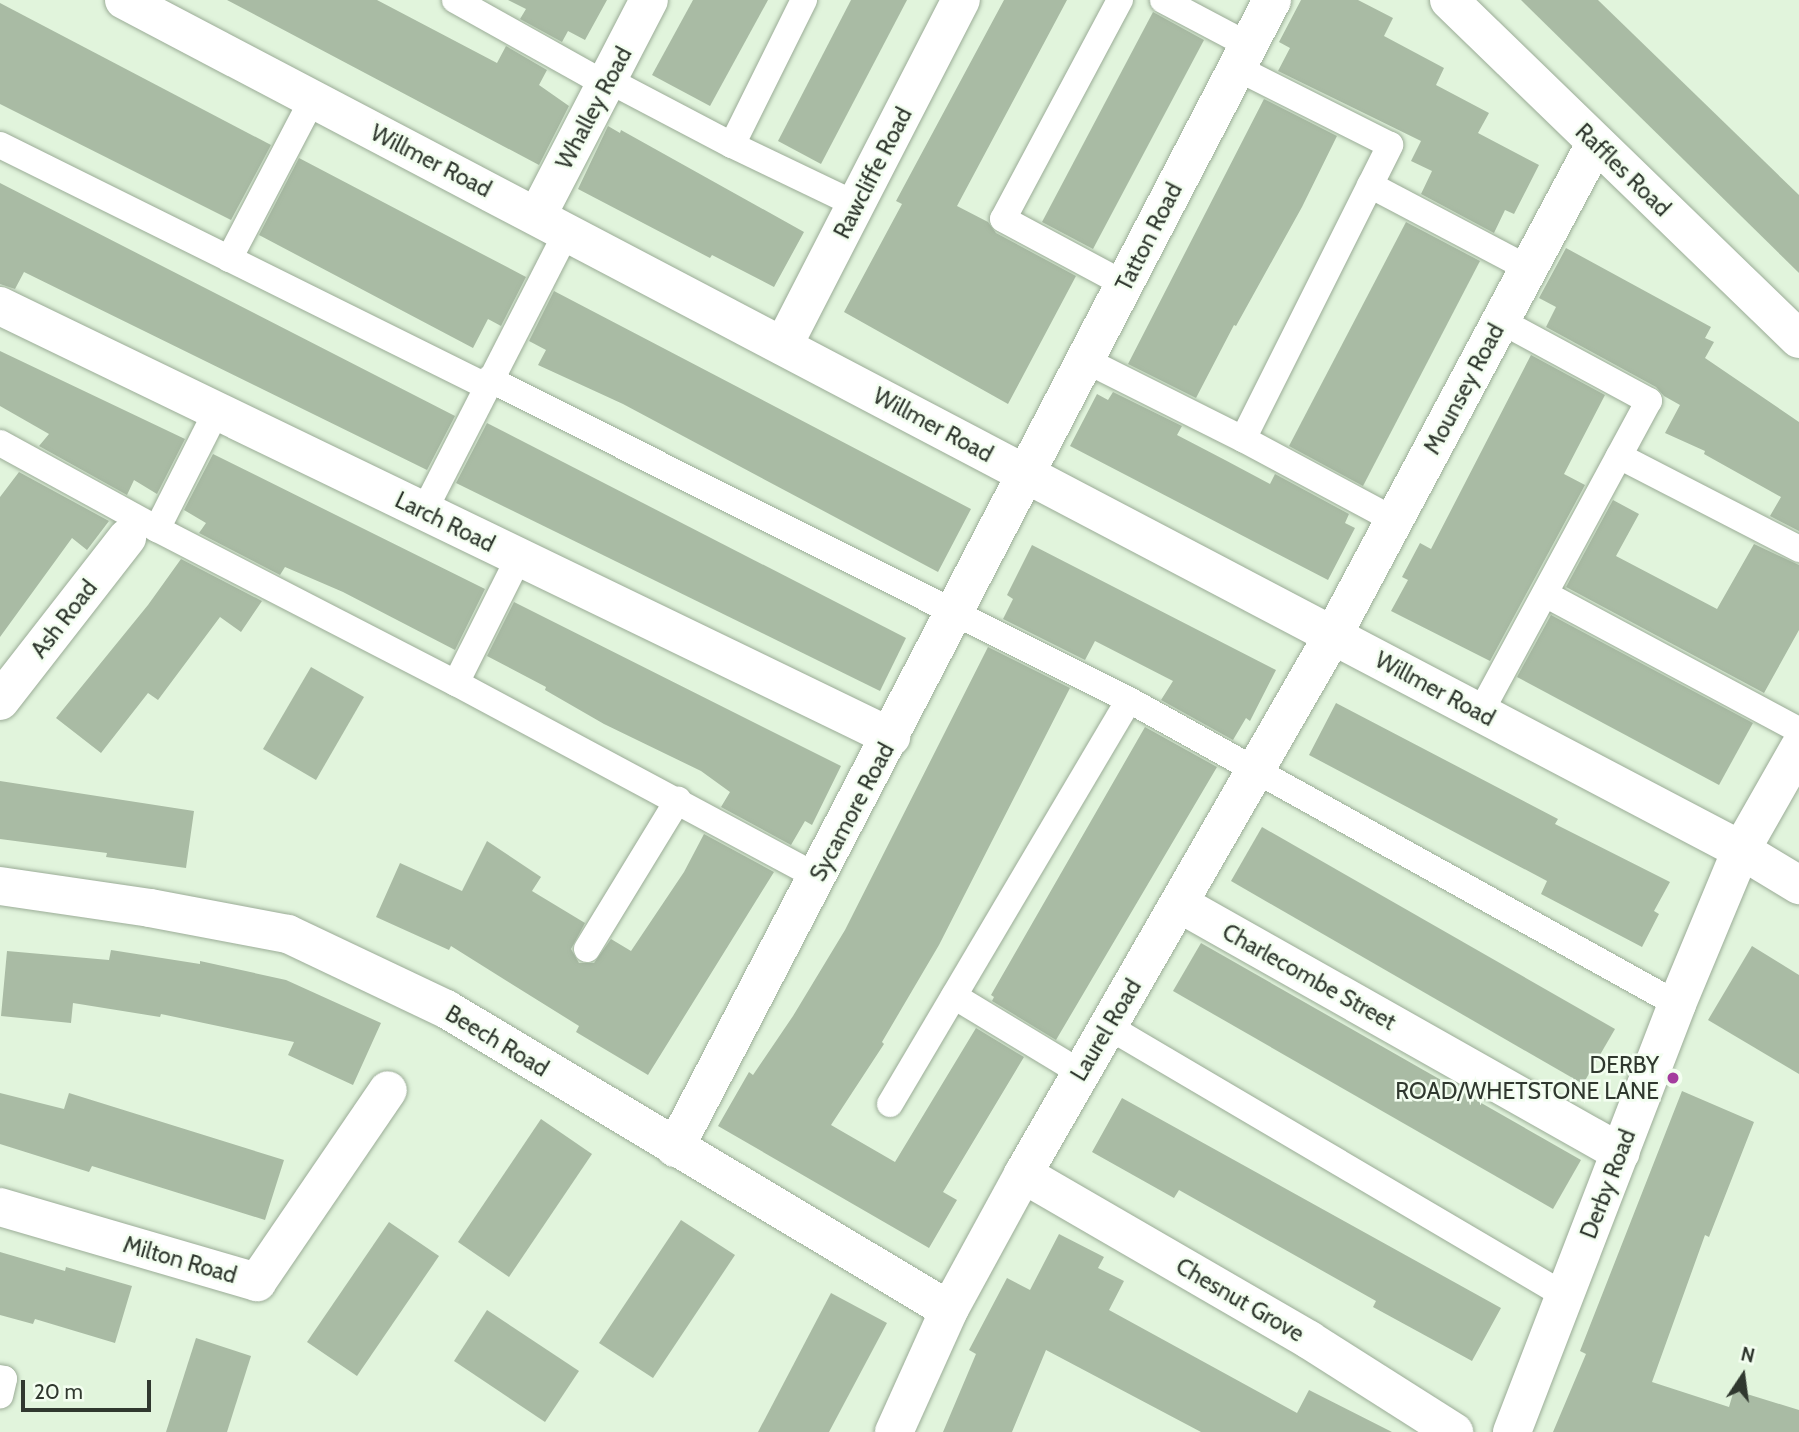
<!DOCTYPE html>
<html>
<head>
<meta charset="utf-8">
<style>
  body { margin:0 }
  #map { position:relative; width:1799px; height:1432px; overflow:hidden; background:#e1f4dc; font-family:Cabin,sans-serif }
  div>[style] { position:absolute }
  .building>* { inset:0; background:#a9bba4 }
  .roads { filter:drop-shadow(0 0 2px #9bac97) drop-shadow(0 0 2px #9bac97) }
  .service>* { height:26px; margin:-13px; padding:0 13px; transform-origin:13px; border-radius:13px; background:#fff }
  .minor>* { height:38px; margin:-19px; padding:0 19px; transform-origin:19px; border-radius:19px; background:#fff }
  .dots>* { width:19px; height:19px; translate:-50% -50%; box-sizing:border-box; border:4px solid #f3fef0; border-radius:50% }
  span { translate:-50% -50%; white-space:nowrap; text-align:center; line-height:1.15; -webkit-text-stroke:5px #f3fef0; paint-order:stroke }
  .street-label { font-size:23px; color:#30382f }
  .poi-label { font-size:23px; color:#30382f }
  .right { translate:-100% -50%; text-align:right }
  .north { position:absolute; left:1708px; top:1341px; width:70px; height:70px; -webkit-text-stroke:5px #f3fef0; paint-order:stroke; rotate:13deg; font-size:19px; font-weight:700; line-height:28px; text-align:center; color:#30382f }
  .north::after { content:''; display:block; margin:auto; width:24px; height:32px; background:#30382f; clip-path:polygon(50% 0,100% 100%,50% 72%,0 100%) }
  .scale { position:absolute; left:21px; top:1380px; width:130px; height:32px; box-sizing:border-box; border:4px solid #30382f; border-top:0; padding-left:9px; font-size:21px; line-height:24px; white-space:nowrap; color:#30382f; -webkit-text-stroke:5px #f3fef0; paint-order:stroke }
</style>
</head>
<body>
<div id="map">
  <div class="building">
    <i style="clip-path:polygon(227px 0,377px 0,497px 63px,506px 46px,547px 70px,539px 85px,569px 106px,539px 165px)"></i>
    <i style="clip-path:polygon(508px 0,607px 0,585px 40px,568px 31px,562px 42px,520px 19px,526px 9px)"></i>
    <i style="clip-path:polygon(693px 0,768px 0,710px 106px,652px 75px)"></i>
    <i style="clip-path:polygon(851px 0,907px 0,821px 164px,778px 141px)"></i>
    <i style="clip-path:polygon(1004px 0,1067px 0,957px 206px,988px 222px,996px 233px,1076px 276px,1008px 404px,844px 312px,902px 204px,896px 201px)"></i>
    <i style="clip-path:polygon(1301px 0,1358px 0,1393px 18px,1384px 36px,1444px 68px,1436px 85px,1489px 113px,1478px 133px,1539px 165px,1514px 214px,1505px 210px,1494px 233px,1421px 194px,1432px 171px,1411px 161px,1421px 141px,1278px 71px,1290px 48px,1279px 42px)"></i>
    <i style="clip-path:polygon(1521px 0,1598px 0,1799px 195px,1799px 273px)"></i>
    <i style="clip-path:polygon(0 3px,271px 145px,231px 220px,0 104px)"></i>
    <i style="clip-path:polygon(1153px 12px,1204px 40px,1093px 249px,1042px 222px)"></i>
    <i style="clip-path:polygon(1264px 99px,1337px 136px,1302px 207px,1236px 326px,1234px 325px,1196px 398px,1128px 364px)"></i>
    <i style="clip-path:polygon(608px 126px,620px 133px,621px 130px,804px 232px,774px 287px,712px 255px,710px 258px,578px 189px)"></i>
    <i style="clip-path:polygon(299px 158px,526px 277px,501px 326px,488px 319px,473px 348px,259px 235px)"></i>
    <i style="clip-path:polygon(0 183px,455px 416px,427px 470px,24px 272px,15px 289px,0 284px)"></i>
    <i style="clip-path:polygon(1406px 222px,1480px 261px,1363px 486px,1289px 446px)"></i>
    <i style="clip-path:polygon(1566px 248px,1711px 327px,1705px 338px,1714px 342px,1705px 358px,1799px 422px,1799px 531px,1770px 516px,1781px 497px,1704px 454px,1705px 451px,1665px 433px,1680px 405px,1664px 396px,1656px 387px,1546px 327px,1556px 307px,1539px 298px)"></i>
    <i style="clip-path:polygon(554px 291px,971px 509px,938px 572px,623px 404px,538px 365px,546px 350px,529px 341px)"></i>
    <i style="clip-path:polygon(0 351px,185px 439px,157px 494px,134px 480px,127px 495px,39px 446px,49px 434px,0 406px)"></i>
    <i style="clip-path:polygon(1531px 355px,1605px 395px,1564px 474px,1585px 485px,1490px 661px,1391px 611px,1408px 580px,1402px 577px,1420px 543px,1431px 549px)"></i>
    <i style="clip-path:polygon(1113px 392px,1182px 426px,1177px 435px,1225px 460px,1270px 484px,1275px 474px,1349px 514px,1345px 523px,1355px 528px,1328px 580px,1070px 446px,1097px 394px,1108px 400px)"></i>
    <i style="clip-path:polygon(487px 423px,906px 638px,880px 691px,456px 483px)"></i>
    <i style="clip-path:polygon(213px 454px,485px 589px,455px 650px,343px 592px,285px 567px,280px 575px,199px 533px,206px 523px,184px 510px)"></i>
    <i style="clip-path:polygon(19px 472px,109px 521px,87px 550px,72px 538px,0 637px,0 497px)"></i>
    <i style="clip-path:polygon(1613px 500px,1639px 514px,1616px 556px,1717px 609px,1754px 544px,1799px 565px,1799px 630px,1764px 693px,1566px 587px)"></i>
    <i style="clip-path:polygon(1032px 545px,1276px 670px,1250px 721px,1246px 718px,1233px 740px,1161px 700px,1173px 681px,1095px 641px,1085px 660px,1003px 619px,1013px 599px,1007px 595px)"></i>
    <i style="clip-path:polygon(181px 559px,262px 601px,241px 632px,220px 617px,158px 700px,148px 693px,101px 753px,56px 718px,148px 605px)"></i>
    <i style="clip-path:polygon(514px 602px,841px 766px,812px 825px,805px 821px,791px 845px,721px 807px,730px 792px,701px 771px,604px 724px,545px 690px,546px 687px,487px 656px)"></i>
    <i style="clip-path:polygon(1551px 615px,1753px 723px,1719px 785px,1517px 677px)"></i>
    <i style="clip-path:polygon(988px 647px,1070px 688px,939px 945px,882px 1042px,884px 1044px,831px 1125px,895px 1162px,976px 1028px,1024px 1057px,943px 1192px,957px 1200px,929px 1248px,718px 1126px,749px 1072px,753px 1075px,793px 1016px,845px 930px)"></i>
    <i style="clip-path:polygon(311px 667px,364px 697px,316px 780px,263px 749px)"></i>
    <i style="clip-path:polygon(1336px 703px,1558px 819px,1555px 824px,1670px 882px,1654px 911px,1659px 914px,1642px 947px,1541px 894px,1547px 881px,1309px 755px)"></i>
    <i style="clip-path:polygon(1145px 727px,1217px 767px,1056px 1040px,992px 1001px,994px 997px,991px 995px)"></i>
    <i style="clip-path:polygon(0 781px,194px 811px,186px 868px,106px 857px,107px 853px,0 839px)"></i>
    <i style="clip-path:polygon(1262px 827px,1615px 1029px,1583px 1084px,1231px 881px)"></i>
    <i style="clip-path:polygon(704px 834px,774px 872px,648px 1075px,576px 1032px,579px 1026px,451px 946px,449px 950px,376px 917px,400px 863px,462px 891px,487px 841px,541px 877px,532px 891px,585px 923px,571px 949px,579px 963px,594px 963px,611px 939px,631px 951px,684px 872px)"></i>
    <i style="clip-path:polygon(1201px 943px,1581px 1160px,1553px 1209px,1173px 991px)"></i>
    <i style="clip-path:polygon(1752px 946px,1799px 975px,1799px 1074px,1708px 1020px)"></i>
    <i style="clip-path:polygon(111px 950px,200px 964px,200px 961px,286px 980px,381px 1023px,353px 1085px,288px 1055px,294px 1042px,161px 1014px,160px 1017px,73px 1003px,71px 1023px,1px 1016px,7px 951px,109px 960px)"></i>
    <i style="clip-path:polygon(1682px 1091px,1754px 1122px,1709px 1237px,1705px 1235px,1652px 1382px,1729px 1407px,1734px 1390px,1799px 1410px,1799px 1432px,1553px 1432px,1586px 1354px,1580px 1351px)"></i>
    <i style="clip-path:polygon(0 1093px,64px 1109px,69px 1093px,284px 1160px,265px 1220px,92px 1166px,89px 1172px,0 1144px)"></i>
    <i style="clip-path:polygon(1122px 1098px,1501px 1308px,1472px 1361px,1373px 1307px,1376px 1301px,1179px 1190px,1174px 1198px,1092px 1152px)"></i>
    <i style="clip-path:polygon(541px 1119px,592px 1154px,509px 1277px,458px 1242px)"></i>
    <i style="clip-path:polygon(681px 1220px,735px 1255px,653px 1378px,599px 1343px)"></i>
    <i style="clip-path:polygon(389px 1222px,439px 1256px,357px 1376px,307px 1342px)"></i>
    <i style="clip-path:polygon(1059px 1234px,1104px 1257px,1098px 1268px,1124px 1281px,1109px 1310px,1297px 1413px,1309px 1390px,1392px 1432px,1201px 1432px,1046px 1350px,1012px 1432px,943px 1432px,976px 1354px,969px 1350px,1007px 1278px,1030px 1290px)"></i>
    <i style="clip-path:polygon(0 1252px,65px 1271px,66px 1267px,132px 1286px,115px 1343px,35px 1319px,33px 1324px,0 1315px)"></i>
    <i style="clip-path:polygon(831px 1293px,887px 1323px,829px 1432px,758px 1432px)"></i>
    <i style="clip-path:polygon(487px 1310px,579px 1371px,545px 1422px,454px 1361px)"></i>
    <i style="clip-path:polygon(196px 1338px,251px 1356px,227px 1432px,166px 1432px)"></i>
  </div>
  <div class="roads">
    <div class="service">
      <i style="left:455px;top:0;width:174px;rotate:29.2deg"></i>
      <i style="left:1120px;top:0;width:248px;rotate:118.1deg"></i>
      <i style="left:1003px;top:219px;width:137px;rotate:28.2deg"></i>
      <i style="left:1163px;top:0;width:96px;rotate:27.9deg"></i>
      <i style="left:610px;top:81px;width:138px;rotate:27.7deg"></i>
      <i style="left:732px;top:145px;width:162px;rotate:-63.6deg"></i>
      <i style="left:0;top:145px;width:542px;rotate:26.38deg"></i>
      <i style="left:732px;top:145px;width:139px;rotate:25.6deg"></i>
      <i style="left:1370px;top:185px;width:180px;rotate:27.8deg"></i>
      <i style="left:229px;top:259px;width:179px;rotate:-62.4deg"></i>
      <i style="left:1085px;top:360px;width:177px;rotate:26.6deg"></i>
      <i style="left:1243px;top:439px;width:329px;rotate:-63.4deg"></i>
      <i style="left:1390px;top:145px;width:171px;rotate:-153.3deg"></i>
      <i style="left:489px;top:379px;width:716px;rotate:26.64deg"></i>
      <i style="left:1129px;top:700px;width:627px;rotate:29.02deg"></i>
      <i style="left:1243px;top:439px;width:171px;rotate:28.2deg"></i>
      <i style="left:0;top:443px;width:179px;rotate:28.7deg"></i>
      <i style="left:157px;top:529px;width:336px;rotate:27.3deg"></i>
      <i style="left:456px;top:683px;width:411px;rotate:28.2deg"></i>
      <i style="left:1619px;top:456px;width:203px;rotate:27.3deg"></i>
      <i style="left:424px;top:511px;width:312px;rotate:-62.9deg"></i>
      <i style="left:157px;top:529px;width:131px;rotate:-63.2deg"></i>
      <i style="left:1545px;top:594px;width:288px;rotate:28.2deg"></i>
      <i style="left:456px;top:683px;width:141px;rotate:-63.4deg"></i>
      <i style="left:1480px;top:713px;width:355px;rotate:-61.6deg"></i>
      <i style="left:1649px;top:401px;width:168px;rotate:-151.6deg"></i>
      <i style="left:587px;top:949px;width:175px;rotate:-58.6deg"></i>
      <i style="left:954px;top:996px;width:149px;rotate:31.2deg"></i>
      <i style="left:1109px;top:1027px;width:528px;rotate:30.5deg"></i>
      <i style="left:890px;top:1104px;width:469px;rotate:-59.4deg"></i>
      <i style="left:0;top:1378px;width:4px;rotate:14deg"></i>
      <i style="left:4px;top:1379px;width:17px;rotate:103deg"></i>
    </div>
    <div class="minor">
      <i style="left:124px;top:0;width:1827px;rotate:27.73deg"></i>
      <i style="left:1741px;top:850px;width:68px;rotate:31.1deg"></i>
      <i style="left:1449px;top:0;width:487px;rotate:44.1deg"></i>
      <i style="left:537px;top:216px;width:243px;rotate:-62.6deg"></i>
      <i style="left:0;top:306px;width:990px;rotate:25.81deg"></i>
      <i style="left:783px;top:346px;width:389px;rotate:-62.8deg"></i>
      <i style="left:0;top:701px;width:207px;rotate:-52.1deg"></i>
      <i style="left:0;top:886px;width:152px;rotate:8.3deg"></i>
      <i style="left:150px;top:908px;width:140px;rotate:10.7deg"></i>
      <i style="left:288px;top:934px;width:175px;rotate:25.4deg"></i>
      <i style="left:446px;top:1009px;width:586px;rotate:30.9deg"></i>
      <i style="left:1180px;top:904px;width:506px;rotate:29.45deg"></i>
      <i style="left:675px;top:1148px;width:1294px;rotate:-62.52deg"></i>
      <i style="left:1023px;top:1174px;width:331px;rotate:30.1deg"></i>
      <i style="left:1309px;top:1340px;width:172px;rotate:32.4deg"></i>
      <i style="left:0;top:1207px;width:268px;rotate:16.3deg"></i>
      <i style="left:257px;top:1282px;width:232px;rotate:-55.7deg"></i>
      <i style="left:894px;top:1432px;width:134px;rotate:-65.7deg"></i>
      <i style="left:949px;top:1310px;width:155px;rotate:-61.4deg"></i>
      <i style="left:1023px;top:1174px;width:622px;rotate:-60.1deg"></i>
      <i style="left:1333px;top:635px;width:557px;rotate:-61.92deg"></i>
      <i style="left:1512px;top:1432px;width:459px;rotate:-68.9deg"></i>
      <i style="left:1677px;top:1004px;width:167px;rotate:-67.4deg"></i>
      <i style="left:1741px;top:850px;width:117px;rotate:-60.4deg"></i>
    </div>
  </div>
  <div class="dots">
    <i style="left:1673px;top:1078px;background:#a43c9e"></i>
  </div>
  <div class="street-label">
    <span style="left:594px;top:108px;rotate:-62deg">Whalley Road</span>
    <span style="left:431px;top:161px;rotate:27deg">Willmer Road</span>
    <span style="left:1623px;top:170px;rotate:44deg">Raffles Road</span>
    <span style="left:873px;top:173px;rotate:-63deg">Rawcliffe Road</span>
    <span style="left:1149px;top:237px;rotate:-63deg">Tatton Road</span>
    <span style="left:1464px;top:389px;rotate:-62deg">Mounsey Road</span>
    <span style="left:933px;top:425px;rotate:28deg">Willmer Road</span>
    <span style="left:445px;top:522px;rotate:26deg">Larch Road</span>
    <span style="left:64px;top:619px;rotate:-52deg">Ash Road</span>
    <span style="left:1435px;top:689px;rotate:28deg">Willmer Road</span>
    <span style="left:852px;top:812px;rotate:-62deg">Sycamore Road</span>
    <span style="left:1309px;top:977px;rotate:29deg">Charlecombe Street</span>
    <span style="left:1106px;top:1030px;rotate:-59deg">Laurel Road</span>
    <span style="left:497px;top:1041px;rotate:31deg">Beech Road</span>
    <span style="left:1608px;top:1184px;rotate:-69deg">Derby Road</span>
    <span style="left:180px;top:1260px;rotate:16deg">Milton Road</span>
    <span style="left:1240px;top:1300px;rotate:30deg">Chesnut Grove</span>
  </div>
  <div class="poi-label">
    <span class="right" style="left:1659px;top:1078px">DERBY<br>ROAD/WHETSTONE LANE</span>
  </div>
  <div class="north">N</div>
  <div class="scale">20 m</div>
</div>
</body>
</html>
